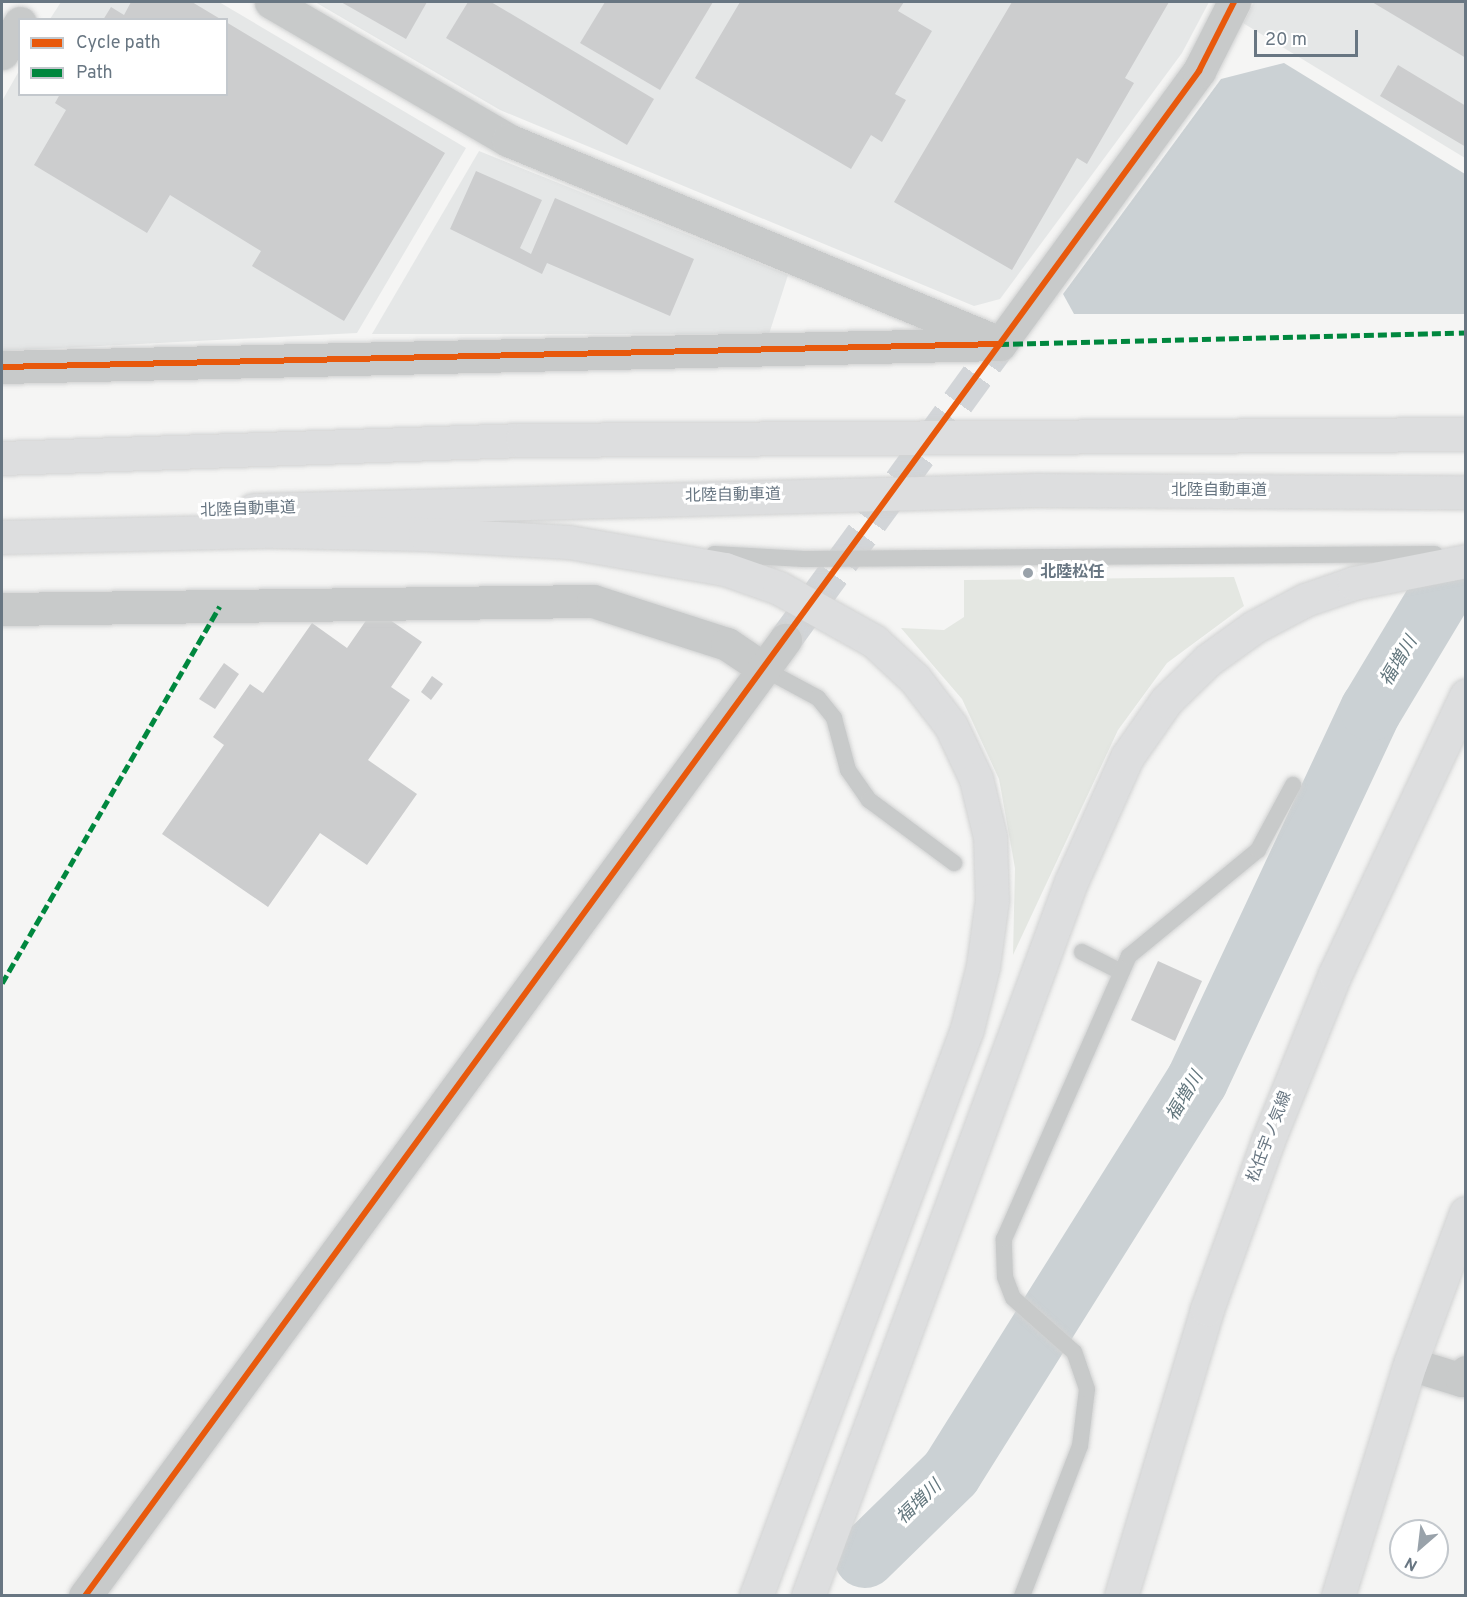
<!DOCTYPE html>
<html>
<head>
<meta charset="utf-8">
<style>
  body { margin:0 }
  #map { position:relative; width:1467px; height:1597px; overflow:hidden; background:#f5f5f4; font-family:Overpass,"Noto Sans JP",sans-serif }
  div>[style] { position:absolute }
  .built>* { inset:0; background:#e5e7e7 }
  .green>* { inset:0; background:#e4e7e2 }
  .water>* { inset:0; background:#cbd1d4 }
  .river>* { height:62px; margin:-31px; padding:0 31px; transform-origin:31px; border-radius:31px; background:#cbd1d4 }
  .building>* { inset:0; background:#cccdce }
  .minor-tunnel>* { height:33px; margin-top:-16.5px; transform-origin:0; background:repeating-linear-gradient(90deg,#d2d5d8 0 33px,transparent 0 49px) }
  .roads { filter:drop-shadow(0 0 2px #d1d2d2) drop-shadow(0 0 2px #d1d2d2) }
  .service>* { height:16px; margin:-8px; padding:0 8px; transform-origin:8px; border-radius:8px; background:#c8caca }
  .minor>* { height:33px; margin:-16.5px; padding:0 16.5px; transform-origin:16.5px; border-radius:16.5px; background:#c8caca }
  .primary>* { height:33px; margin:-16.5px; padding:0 16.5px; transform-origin:16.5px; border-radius:16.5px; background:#dddedf }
  .motorway>* { height:33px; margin:-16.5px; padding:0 16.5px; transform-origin:16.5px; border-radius:16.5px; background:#dddedf }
  .quiet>* { height:4.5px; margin-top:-2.25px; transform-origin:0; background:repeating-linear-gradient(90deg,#00873e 0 9px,transparent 0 13.5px) }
  .cycleway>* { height:6px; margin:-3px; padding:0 3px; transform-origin:3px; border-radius:3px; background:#e8590c }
  .dots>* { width:16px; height:16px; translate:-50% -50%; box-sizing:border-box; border:3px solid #fff; border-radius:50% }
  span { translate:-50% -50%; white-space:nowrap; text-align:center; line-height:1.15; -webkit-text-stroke:6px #fff; paint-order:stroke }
  .street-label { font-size:16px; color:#687682 }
  .poi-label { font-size:16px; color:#687682; font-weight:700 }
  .left { translate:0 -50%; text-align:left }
  .water-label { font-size:18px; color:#63777e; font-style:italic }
  .frame { position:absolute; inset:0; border:3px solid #687682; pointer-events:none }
  .legend { position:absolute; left:18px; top:18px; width:210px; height:78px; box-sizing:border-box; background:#fff; border:2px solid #c3c8cd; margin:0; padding:8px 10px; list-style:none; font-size:18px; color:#687682 }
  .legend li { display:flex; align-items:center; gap:12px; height:30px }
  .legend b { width:30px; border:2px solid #c3c8cd }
  .north { position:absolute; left:1389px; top:1519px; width:60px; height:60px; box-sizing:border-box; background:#fff; border:2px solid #c3c8cd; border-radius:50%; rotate:208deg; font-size:16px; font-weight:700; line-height:24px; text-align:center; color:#687682 }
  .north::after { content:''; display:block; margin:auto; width:21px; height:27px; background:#99a2aa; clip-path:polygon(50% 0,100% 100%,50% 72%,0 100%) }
  .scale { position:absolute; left:1254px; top:30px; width:104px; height:27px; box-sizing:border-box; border:3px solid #687682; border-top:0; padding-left:8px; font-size:18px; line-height:21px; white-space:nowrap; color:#687682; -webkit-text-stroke:4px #fff; paint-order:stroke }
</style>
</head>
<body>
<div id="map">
  <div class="built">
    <i style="clip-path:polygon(61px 2px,219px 2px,466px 148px,357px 333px,2px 351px,2px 101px,19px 71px,20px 94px,226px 94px,226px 20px,50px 19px)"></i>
    <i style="clip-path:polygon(315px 2px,1209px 2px,1182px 53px,1000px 299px,974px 306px,500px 110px)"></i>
    <i style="clip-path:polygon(1254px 2px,1465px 2px,1465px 158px,1243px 23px)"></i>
    <i style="clip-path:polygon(479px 151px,788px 275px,769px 334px,372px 334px)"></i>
  </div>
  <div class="green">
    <i style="clip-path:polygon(1234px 577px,1244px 606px,1167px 663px,1118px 730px,1013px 955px,1015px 868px,999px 779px,962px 699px,901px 628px,944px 630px,964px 617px,964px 580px)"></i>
  </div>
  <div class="water">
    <i style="clip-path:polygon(1284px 63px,1465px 174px,1465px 314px,1074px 314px,1063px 294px,1221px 79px)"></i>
  </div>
  <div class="river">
    <i style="left:865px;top:1557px;width:120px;rotate:-44.3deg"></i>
    <i style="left:951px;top:1473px;width:463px;rotate:-57.9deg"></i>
    <i style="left:1197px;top:1081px;width:410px;rotate:-64.9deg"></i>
    <i style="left:1371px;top:710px;width:134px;rotate:-59deg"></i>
  </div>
  <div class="building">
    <i style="clip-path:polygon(131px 2px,192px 2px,222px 20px,103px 20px,111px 7px,124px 15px)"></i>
    <i style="clip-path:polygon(341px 2px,427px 2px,406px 39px)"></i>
    <i style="clip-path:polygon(468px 2px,491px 2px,654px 99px,627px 145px,446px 38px)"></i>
    <i style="clip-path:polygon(605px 2px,713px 2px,660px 90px,580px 43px)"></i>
    <i style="clip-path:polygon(740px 2px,904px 2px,898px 11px,932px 31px,895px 94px,906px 100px,882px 142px,871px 135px,851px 169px,695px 78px)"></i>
    <i style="clip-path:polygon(1012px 2px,1169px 2px,1125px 78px,1134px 83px,1087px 164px,1077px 158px,1012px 270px,894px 202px)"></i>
    <i style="clip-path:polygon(1372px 2px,1466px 2px,1466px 58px)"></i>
    <i style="clip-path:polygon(226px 22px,445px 153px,344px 321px,252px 266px,261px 251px,170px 195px,147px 233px,34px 165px,66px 110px,55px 103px,60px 94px,226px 94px)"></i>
    <i style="clip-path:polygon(1398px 65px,1466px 106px,1466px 147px,1380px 96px)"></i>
    <i style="clip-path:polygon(476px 171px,542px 200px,520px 248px,531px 254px,555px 198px,694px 259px,670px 316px,547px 263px,542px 274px,450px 229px)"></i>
    <i style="clip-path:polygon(374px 609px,422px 642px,391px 687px,410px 700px,368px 760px,417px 794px,367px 865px,320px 833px,268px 907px,162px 834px,224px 745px,213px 737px,250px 684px,263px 693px,312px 623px,347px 648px)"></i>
    <i style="clip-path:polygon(224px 663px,239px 674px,215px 709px,199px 699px)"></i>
    <i style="clip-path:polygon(432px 676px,443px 684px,431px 700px,421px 692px)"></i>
    <i style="clip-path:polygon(1158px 961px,1202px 981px,1175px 1041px,1131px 1020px)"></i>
  </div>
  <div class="minor-tunnel">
    <i style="left:785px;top:640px;width:366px;rotate:-54deg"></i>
  </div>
  <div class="roads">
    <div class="service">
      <i style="left:714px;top:554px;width:90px;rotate:3.2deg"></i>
      <i style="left:804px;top:559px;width:631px;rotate:-0.45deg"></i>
      <i style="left:764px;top:669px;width:61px;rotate:28.2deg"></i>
      <i style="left:818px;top:698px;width:26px;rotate:51deg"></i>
      <i style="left:834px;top:718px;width:54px;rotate:74.9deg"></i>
      <i style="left:848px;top:770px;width:37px;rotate:55deg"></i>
      <i style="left:869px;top:800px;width:106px;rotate:36.5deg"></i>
      <i style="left:1082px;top:952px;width:44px;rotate:27.1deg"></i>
      <i style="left:1022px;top:1596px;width:161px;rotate:-68.9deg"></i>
      <i style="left:1080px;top:1446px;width:57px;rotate:-83deg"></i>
      <i style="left:1087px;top:1389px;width:39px;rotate:-109deg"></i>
      <i style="left:1074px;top:1352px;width:81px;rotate:-138.5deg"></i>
      <i style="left:1013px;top:1298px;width:22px;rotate:-111deg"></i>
      <i style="left:1005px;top:1277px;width:38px;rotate:-92deg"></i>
      <i style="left:1004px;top:1239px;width:309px;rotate:-66.2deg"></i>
      <i style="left:1129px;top:956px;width:167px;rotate:-39.4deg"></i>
      <i style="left:1258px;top:850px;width:74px;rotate:-61.7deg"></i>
    </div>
    <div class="minor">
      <i style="left:271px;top:2px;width:274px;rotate:30.2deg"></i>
      <i style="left:508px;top:140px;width:519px;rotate:22.42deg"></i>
      <i style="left:2px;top:53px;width:35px;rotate:-59deg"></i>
      <i style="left:1000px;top:344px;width:338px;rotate:-53.9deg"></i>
      <i style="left:1199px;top:71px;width:77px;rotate:-63.1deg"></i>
      <i style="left:2px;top:367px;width:998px;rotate:-1.32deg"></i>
      <i style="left:2px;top:609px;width:591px;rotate:-0.78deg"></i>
      <i style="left:593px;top:601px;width:141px;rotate:17.8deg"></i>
      <i style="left:727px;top:644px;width:45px;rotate:34deg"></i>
      <i style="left:1410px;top:1364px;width:54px;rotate:17.1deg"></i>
      <i style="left:1462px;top:1380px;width:9px;rotate:-63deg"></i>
      <i style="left:85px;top:1596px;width:1185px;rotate:-53.79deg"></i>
    </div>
    <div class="primary">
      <i style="left:1121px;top:1596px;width:300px;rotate:-73.3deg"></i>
      <i style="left:1207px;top:1309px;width:177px;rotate:-70.1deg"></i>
      <i style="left:1267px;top:1143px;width:182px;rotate:-68.1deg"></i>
      <i style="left:1335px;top:974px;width:308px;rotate:-64.8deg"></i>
      <i style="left:1338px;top:1596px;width:243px;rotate:-72.8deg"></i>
      <i style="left:1410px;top:1364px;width:161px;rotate:-69.7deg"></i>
    </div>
    <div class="motorway">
      <i style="left:2px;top:458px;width:520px;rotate:-1.98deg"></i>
      <i style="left:522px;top:440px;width:944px;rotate:-0.36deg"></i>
      <i style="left:253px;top:510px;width:783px;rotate:-1.46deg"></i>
      <i style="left:1036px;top:490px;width:430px;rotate:0.3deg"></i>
      <i style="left:2px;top:537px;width:271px;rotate:-1.3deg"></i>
      <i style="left:273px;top:531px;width:152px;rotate:1.1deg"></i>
      <i style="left:425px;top:534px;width:144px;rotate:3.2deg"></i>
      <i style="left:569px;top:542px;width:158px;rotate:9.8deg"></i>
      <i style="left:725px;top:569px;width:57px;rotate:19.4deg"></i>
      <i style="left:779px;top:588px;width:109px;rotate:29.2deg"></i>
      <i style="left:874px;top:641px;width:56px;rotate:42.8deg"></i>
      <i style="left:915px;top:679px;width:59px;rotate:52.5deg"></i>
      <i style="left:951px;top:726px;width:59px;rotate:64.7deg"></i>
      <i style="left:976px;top:779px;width:60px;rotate:76.4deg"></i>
      <i style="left:990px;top:837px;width:63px;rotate:88.2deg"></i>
      <i style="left:992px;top:900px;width:67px;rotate:97.8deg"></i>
      <i style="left:983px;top:966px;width:65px;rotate:104.3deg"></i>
      <i style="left:967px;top:1029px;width:605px;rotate:110.41deg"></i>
      <i style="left:808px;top:1596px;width:761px;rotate:-69.78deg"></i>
      <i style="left:1071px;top:882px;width:137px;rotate:-65.9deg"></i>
      <i style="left:1127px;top:757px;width:68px;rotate:-55.1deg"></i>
      <i style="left:1166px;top:701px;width:59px;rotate:-44.3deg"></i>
      <i style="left:1208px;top:660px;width:57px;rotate:-35.7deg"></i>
      <i style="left:1254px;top:627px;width:58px;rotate:-27.9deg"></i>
      <i style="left:1305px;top:600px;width:52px;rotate:-19.1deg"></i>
      <i style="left:1354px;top:583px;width:114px;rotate:-11.1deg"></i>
    </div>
  </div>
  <div class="quiet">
    <i style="left:1000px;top:344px;width:466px;rotate:-1.4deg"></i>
    <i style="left:2px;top:983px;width:435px;rotate:-60deg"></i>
  </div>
  <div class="cycleway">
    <i style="left:2px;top:367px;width:998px;rotate:-1.32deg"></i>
    <i style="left:85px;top:1596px;width:1889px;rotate:-53.85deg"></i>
    <i style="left:1199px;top:71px;width:77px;rotate:-63.1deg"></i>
  </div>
  <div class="dots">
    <i style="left:1028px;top:573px;background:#99a2aa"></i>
  </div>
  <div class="street-label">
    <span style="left:1219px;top:491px">北陸自動車道</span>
    <span style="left:733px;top:496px;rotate:-1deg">北陸自動車道</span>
    <span style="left:248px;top:510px;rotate:-2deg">北陸自動車道</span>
    <span style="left:1270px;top:1137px;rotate:-69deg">松任宇ノ気線</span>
  </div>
  <div class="poi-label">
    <span class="left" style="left:1040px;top:573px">北陸松任</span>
  </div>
  <div class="water-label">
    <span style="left:1400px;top:662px;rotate:-59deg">福増川</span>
    <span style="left:1186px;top:1097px;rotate:-59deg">福増川</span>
    <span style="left:920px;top:1503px;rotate:-44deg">福増川</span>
  </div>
  <div class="frame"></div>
  <ul class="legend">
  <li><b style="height:8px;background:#e8590c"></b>Cycle path</li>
  <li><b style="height:8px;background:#00873e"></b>Path</li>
  </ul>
  <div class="north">N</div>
  <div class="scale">20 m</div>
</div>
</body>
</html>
